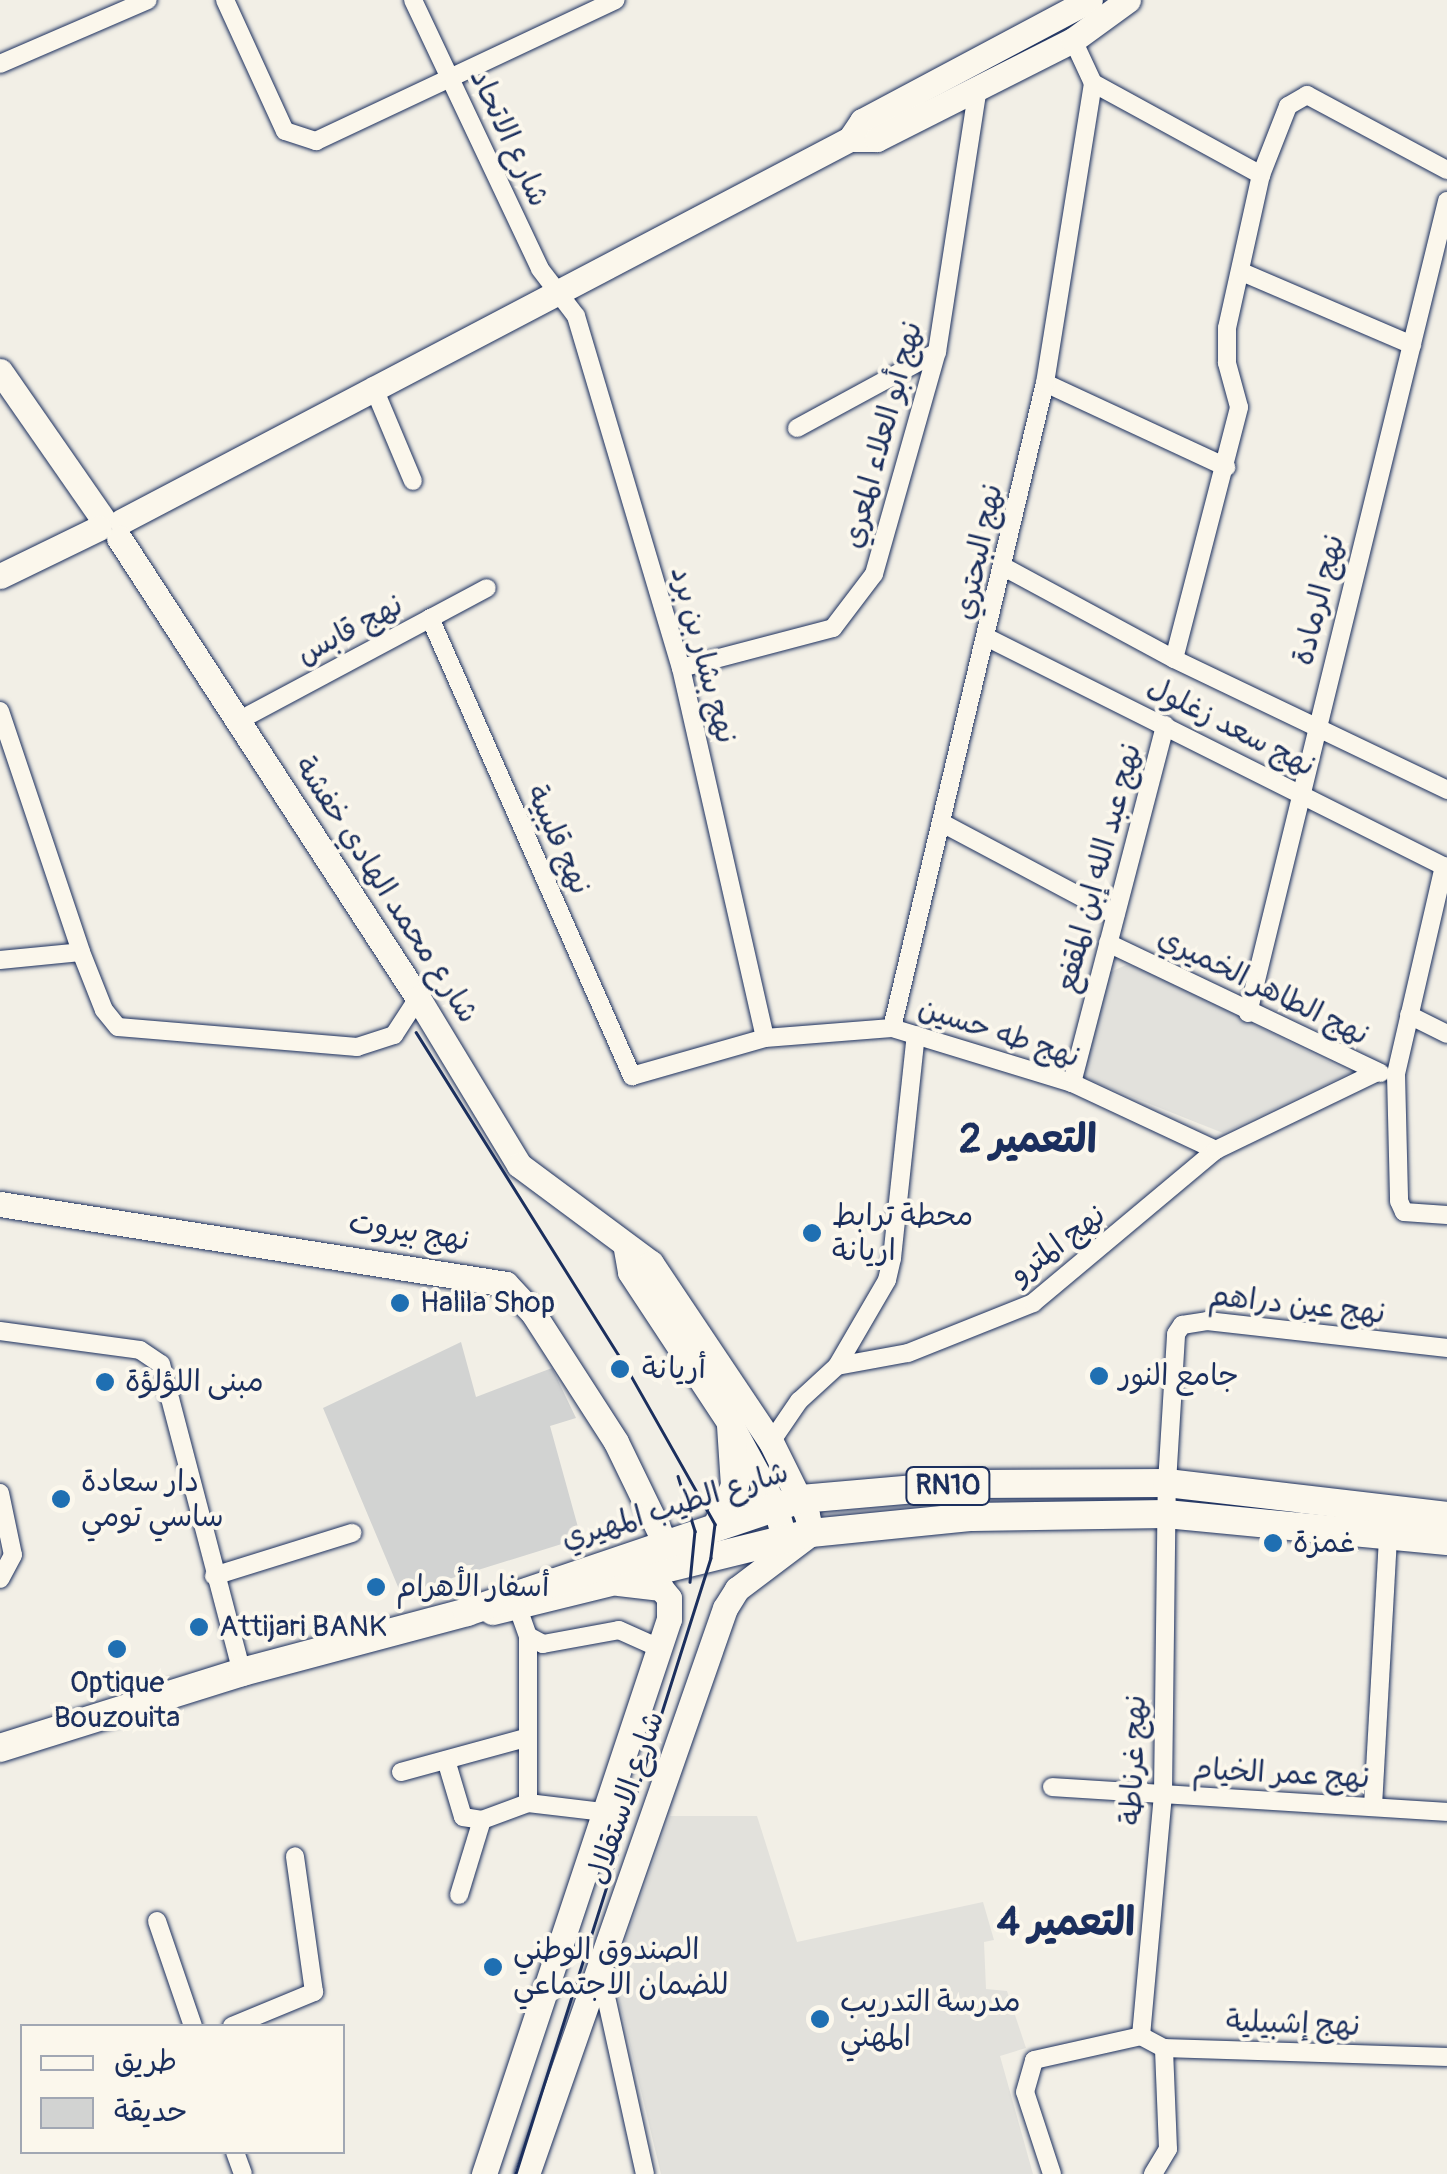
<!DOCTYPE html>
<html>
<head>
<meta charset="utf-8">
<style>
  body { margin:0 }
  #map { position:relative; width:1447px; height:2174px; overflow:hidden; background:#f2efe6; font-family:Pangolin,"Playpen Sans Arabic",sans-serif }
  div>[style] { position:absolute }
  .built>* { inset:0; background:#e2e1dc }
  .green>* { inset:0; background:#d2d3d2 }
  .roads { filter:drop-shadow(0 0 2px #1b2f5e) drop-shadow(0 0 2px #1b2f5e) }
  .street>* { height:18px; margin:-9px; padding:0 9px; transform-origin:9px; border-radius:9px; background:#fbf7ec }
  .secondary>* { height:25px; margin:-12.5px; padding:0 12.5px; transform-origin:12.5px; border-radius:12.5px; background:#fbf7ec }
  .primary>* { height:28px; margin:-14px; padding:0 14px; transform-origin:14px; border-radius:14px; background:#fbf7ec }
  .tram>* { height:2.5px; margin:-1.25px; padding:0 1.25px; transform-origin:1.25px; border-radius:1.25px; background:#1b2f5e }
  .dots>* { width:28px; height:28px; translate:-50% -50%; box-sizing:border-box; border:5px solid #fbf7ec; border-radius:50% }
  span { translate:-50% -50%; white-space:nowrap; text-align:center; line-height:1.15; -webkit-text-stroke:8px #fbf7ec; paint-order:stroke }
  .shield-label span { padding:2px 8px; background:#fbf7ec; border:2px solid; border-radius:8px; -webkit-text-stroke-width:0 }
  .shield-label { font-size:28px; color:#1b2f5e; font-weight:700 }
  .street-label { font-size:30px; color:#1b2f5e }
  .poi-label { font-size:30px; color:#1b2f5e }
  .left { translate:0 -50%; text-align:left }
  .district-label { font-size:40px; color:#1b2f5e; font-weight:700 }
  .legend { position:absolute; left:20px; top:2024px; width:325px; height:130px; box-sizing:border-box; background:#fbf7ec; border:2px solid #a1a7b3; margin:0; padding:12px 18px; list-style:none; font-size:30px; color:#1b2f5e }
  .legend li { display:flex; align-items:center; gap:20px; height:50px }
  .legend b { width:50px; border:2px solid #a1a7b3 }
</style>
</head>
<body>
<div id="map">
  <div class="built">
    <i style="clip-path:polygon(1126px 965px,1142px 967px,1350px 1073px,1223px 1133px,1082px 1077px,1108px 973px)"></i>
    <i style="clip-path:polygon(670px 1816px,757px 1816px,797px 1942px,983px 1902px,994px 1940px,984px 1942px,986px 1989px,1007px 1991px,1026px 2048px,1000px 2056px,1033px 2174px,661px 2174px,613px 1975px)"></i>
  </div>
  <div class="green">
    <i style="clip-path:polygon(461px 1342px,476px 1397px,552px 1368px,576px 1418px,550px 1426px,581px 1538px,401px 1594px,323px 1408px)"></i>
  </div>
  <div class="roads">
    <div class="street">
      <i style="left:225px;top:0;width:144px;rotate:65.4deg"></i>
      <i style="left:285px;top:131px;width:33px;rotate:18deg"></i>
      <i style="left:316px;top:141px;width:331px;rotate:-25.2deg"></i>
      <i style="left:413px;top:0;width:297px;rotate:64.7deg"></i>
      <i style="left:540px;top:269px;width:59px;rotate:52.5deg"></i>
      <i style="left:576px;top:316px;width:367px;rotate:73.4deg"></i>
      <i style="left:681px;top:668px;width:379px;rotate:77.2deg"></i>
      <i style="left:1073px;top:40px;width:47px;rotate:65.1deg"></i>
      <i style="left:1093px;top:83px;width:192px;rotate:28.7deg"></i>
      <i style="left:0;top:64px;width:161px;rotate:-23.4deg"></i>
      <i style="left:1242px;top:272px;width:185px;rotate:23.2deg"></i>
      <i style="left:1045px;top:383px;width:200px;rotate:24.9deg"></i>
      <i style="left:373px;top:386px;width:103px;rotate:67.2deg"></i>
      <i style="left:797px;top:428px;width:159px;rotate:-28.5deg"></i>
      <i style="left:1004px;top:567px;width:193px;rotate:28.4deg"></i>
      <i style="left:1174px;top:659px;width:303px;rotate:25.6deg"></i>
      <i style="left:430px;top:618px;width:501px;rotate:66.2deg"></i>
      <i style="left:632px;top:1076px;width:138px;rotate:-15.9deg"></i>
      <i style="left:765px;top:1038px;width:127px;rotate:-4.5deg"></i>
      <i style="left:892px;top:1028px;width:188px;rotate:17deg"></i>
      <i style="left:1072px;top:1083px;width:159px;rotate:25deg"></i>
      <i style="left:988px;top:638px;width:513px;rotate:26.61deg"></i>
      <i style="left:1174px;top:659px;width:260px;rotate:-75.5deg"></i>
      <i style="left:1239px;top:407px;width:46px;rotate:-105.3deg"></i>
      <i style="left:1227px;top:363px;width:35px;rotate:-90deg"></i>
      <i style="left:1227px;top:328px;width:157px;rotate:-77.5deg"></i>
      <i style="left:1261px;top:175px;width:74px;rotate:-68.6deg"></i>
      <i style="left:1288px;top:106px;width:22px;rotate:-30deg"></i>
      <i style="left:1307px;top:95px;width:159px;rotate:28.2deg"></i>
      <i style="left:681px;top:668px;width:157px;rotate:-14.7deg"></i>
      <i style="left:833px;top:628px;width:68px;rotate:-52.8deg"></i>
      <i style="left:874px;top:574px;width:231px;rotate:-74.2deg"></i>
      <i style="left:937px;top:352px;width:267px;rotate:-81.2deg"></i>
      <i style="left:0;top:711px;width:254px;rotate:71.4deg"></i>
      <i style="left:81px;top:952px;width:62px;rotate:68.4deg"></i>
      <i style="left:104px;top:1010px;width:22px;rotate:51deg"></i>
      <i style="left:118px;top:1027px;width:240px;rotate:4.8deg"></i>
      <i style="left:357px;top:1047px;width:39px;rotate:-18deg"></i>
      <i style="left:394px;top:1035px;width:44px;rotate:-57deg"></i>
      <i style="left:238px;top:721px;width:282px;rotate:-28.1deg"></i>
      <i style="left:942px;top:823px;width:196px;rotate:28deg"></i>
      <i style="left:1444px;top:866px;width:213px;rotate:103deg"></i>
      <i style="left:1396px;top:1074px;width:127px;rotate:88.6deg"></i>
      <i style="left:1399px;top:1201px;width:12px;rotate:66deg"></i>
      <i style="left:1404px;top:1212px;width:43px;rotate:4deg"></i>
      <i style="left:1108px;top:943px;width:302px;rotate:25.5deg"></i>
      <i style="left:0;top:960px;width:81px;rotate:-5.6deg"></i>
      <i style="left:1248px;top:1013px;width:836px;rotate:-76.23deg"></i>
      <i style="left:1409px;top:1015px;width:42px;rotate:26.6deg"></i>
      <i style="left:892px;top:1028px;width:663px;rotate:-76.66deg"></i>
      <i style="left:1045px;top:383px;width:304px;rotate:-80.9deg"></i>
      <i style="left:1072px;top:1083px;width:370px;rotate:-75.4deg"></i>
      <i style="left:0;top:1331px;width:141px;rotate:7.7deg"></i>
      <i style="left:140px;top:1350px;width:25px;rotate:34deg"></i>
      <i style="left:161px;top:1364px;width:318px;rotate:75.3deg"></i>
      <i style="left:837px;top:1366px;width:99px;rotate:-59.8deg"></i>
      <i style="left:887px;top:1280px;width:23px;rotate:-77deg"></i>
      <i style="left:892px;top:1258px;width:224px;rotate:-83.9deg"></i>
      <i style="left:771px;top:1442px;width:50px;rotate:-55.7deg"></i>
      <i style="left:799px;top:1401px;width:52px;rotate:-42.6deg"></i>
      <i style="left:837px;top:1366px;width:72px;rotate:-10.4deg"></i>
      <i style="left:908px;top:1353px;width:135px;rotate:-21.8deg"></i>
      <i style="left:1033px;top:1303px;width:239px;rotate:-39.9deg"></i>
      <i style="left:1216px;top:1150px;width:179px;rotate:-25.8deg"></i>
      <i style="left:0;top:1493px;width:63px;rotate:78.2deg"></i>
      <i style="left:13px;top:1555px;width:27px;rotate:118deg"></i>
      <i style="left:214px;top:1576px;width:145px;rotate:-17.3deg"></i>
      <i style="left:514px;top:1597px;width:41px;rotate:70.3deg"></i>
      <i style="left:528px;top:1636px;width:17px;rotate:28deg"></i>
      <i style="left:543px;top:1644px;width:77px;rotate:-10.4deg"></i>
      <i style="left:619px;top:1630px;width:44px;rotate:24.2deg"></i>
      <i style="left:528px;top:1636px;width:167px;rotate:90deg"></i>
      <i style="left:446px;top:1760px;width:59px;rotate:73.4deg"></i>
      <i style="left:463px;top:1817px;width:19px;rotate:9deg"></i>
      <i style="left:482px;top:1820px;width:49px;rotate:-20.3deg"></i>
      <i style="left:528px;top:1803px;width:77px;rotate:6.8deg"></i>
      <i style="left:401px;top:1772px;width:129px;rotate:-15.3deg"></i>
      <i style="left:1052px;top:1787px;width:396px;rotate:3.6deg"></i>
      <i style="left:1373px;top:1806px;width:272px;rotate:-86.8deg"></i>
      <i style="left:459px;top:1895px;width:78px;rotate:-73deg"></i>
      <i style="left:157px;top:1921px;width:111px;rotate:71.1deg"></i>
      <i style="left:601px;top:1974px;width:205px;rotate:77.6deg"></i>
      <i style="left:232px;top:2026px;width:89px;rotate:-22.5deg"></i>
      <i style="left:314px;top:1992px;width:137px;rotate:-98deg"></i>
      <i style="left:1141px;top:2036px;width:243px;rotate:-84.8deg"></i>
      <i style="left:1163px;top:1794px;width:311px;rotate:-89.3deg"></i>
      <i style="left:1167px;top:1483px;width:149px;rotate:-86.5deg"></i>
      <i style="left:1176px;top:1334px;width:11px;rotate:-56deg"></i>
      <i style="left:1182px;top:1325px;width:25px;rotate:-9deg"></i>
      <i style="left:1207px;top:1321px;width:242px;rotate:6.4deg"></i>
      <i style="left:1141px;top:2036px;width:26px;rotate:28deg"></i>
      <i style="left:1164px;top:2048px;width:283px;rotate:1.8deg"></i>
      <i style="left:235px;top:2152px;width:23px;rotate:70deg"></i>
      <i style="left:1052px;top:2174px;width:86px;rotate:-108.2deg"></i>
      <i style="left:1025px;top:2092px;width:33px;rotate:-74deg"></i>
      <i style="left:1034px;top:2060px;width:110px;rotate:-12.6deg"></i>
      <i style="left:1153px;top:2174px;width:29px;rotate:-59deg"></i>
      <i style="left:1168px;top:2149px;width:101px;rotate:-92.3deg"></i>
    </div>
    <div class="secondary">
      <i style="left:850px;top:139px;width:22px;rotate:-56deg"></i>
      <i style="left:862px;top:121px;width:258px;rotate:-28deg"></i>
      <i style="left:0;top:371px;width:180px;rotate:55.2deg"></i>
      <i style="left:122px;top:521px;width:822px;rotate:-27.69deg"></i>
      <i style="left:850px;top:139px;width:27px"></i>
      <i style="left:877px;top:139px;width:220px;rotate:-26.8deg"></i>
      <i style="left:1073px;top:40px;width:68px;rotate:-36deg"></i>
      <i style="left:119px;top:538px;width:549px;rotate:56.98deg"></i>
      <i style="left:418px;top:998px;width:195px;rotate:58.8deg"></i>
      <i style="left:519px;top:1165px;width:164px;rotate:36.6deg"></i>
      <i style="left:651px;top:1263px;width:216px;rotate:56.2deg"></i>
      <i style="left:771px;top:1442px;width:81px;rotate:63.7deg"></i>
      <i style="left:807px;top:1515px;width:18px;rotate:77deg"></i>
      <i style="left:811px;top:1533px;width:93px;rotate:142.9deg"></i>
      <i style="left:737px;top:1589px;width:22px;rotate:122deg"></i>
      <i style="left:725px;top:1608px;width:600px;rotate:109.28deg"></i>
      <i style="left:0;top:576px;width:110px;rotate:-25.9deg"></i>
      <i style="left:0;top:1204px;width:512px;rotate:8.98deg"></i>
      <i style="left:506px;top:1284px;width:40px;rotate:47deg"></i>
      <i style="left:533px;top:1313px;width:153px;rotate:57.2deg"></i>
      <i style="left:616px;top:1442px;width:110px;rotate:64.1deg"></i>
      <i style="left:626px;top:1249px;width:23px;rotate:80deg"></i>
      <i style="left:630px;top:1272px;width:183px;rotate:56.6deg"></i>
      <i style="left:731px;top:1425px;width:92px;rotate:61.5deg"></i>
      <i style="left:775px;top:1506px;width:35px;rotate:74deg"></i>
      <i style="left:484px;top:2174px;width:585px;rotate:-71.57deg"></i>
      <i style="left:669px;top:1619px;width:21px;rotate:-90deg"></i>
      <i style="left:669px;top:1598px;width:13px;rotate:-129deg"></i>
      <i style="left:661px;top:1588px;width:43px;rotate:-173.4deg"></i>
    </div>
    <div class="primary">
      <i style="left:718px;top:1524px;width:42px;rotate:-65.9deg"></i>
      <i style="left:735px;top:1486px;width:61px;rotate:-93.8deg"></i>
      <i style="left:493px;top:1611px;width:327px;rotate:-13.8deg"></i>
      <i style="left:811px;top:1533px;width:162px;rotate:-5.7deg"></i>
      <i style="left:972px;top:1517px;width:194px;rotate:-0.9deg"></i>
      <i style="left:1166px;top:1514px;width:282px;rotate:5.5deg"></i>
      <i style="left:0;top:1748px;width:254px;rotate:-17.4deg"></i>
      <i style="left:242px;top:1672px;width:233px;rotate:-14.9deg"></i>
      <i style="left:467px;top:1612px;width:353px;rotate:-18.7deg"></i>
      <i style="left:801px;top:1499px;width:172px;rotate:-5deg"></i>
      <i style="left:972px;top:1484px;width:195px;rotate:-0.3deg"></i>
      <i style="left:1167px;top:1483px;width:282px;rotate:6.7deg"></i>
    </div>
  </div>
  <div class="tram">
    <i style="left:416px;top:1032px;width:393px;rotate:57.9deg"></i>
    <i style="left:625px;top:1365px;width:183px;rotate:60.5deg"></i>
    <i style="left:715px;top:1524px;width:34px;rotate:97deg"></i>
    <i style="left:711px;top:1558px;width:646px;rotate:107.57deg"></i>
    <i style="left:678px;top:1476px;width:58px;rotate:72.8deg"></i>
    <i style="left:695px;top:1531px;width:51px;rotate:95.6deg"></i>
  </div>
  <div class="dots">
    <i style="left:812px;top:1233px;background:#1f6fb2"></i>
    <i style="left:400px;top:1303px;background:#1f6fb2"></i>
    <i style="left:620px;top:1369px;background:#1f6fb2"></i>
    <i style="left:1099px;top:1376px;background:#1f6fb2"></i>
    <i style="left:105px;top:1382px;background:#1f6fb2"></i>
    <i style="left:61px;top:1499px;background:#1f6fb2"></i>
    <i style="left:1273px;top:1543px;background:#1f6fb2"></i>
    <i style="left:376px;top:1587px;background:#1f6fb2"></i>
    <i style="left:199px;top:1627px;background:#1f6fb2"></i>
    <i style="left:117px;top:1649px;background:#1f6fb2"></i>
    <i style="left:493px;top:1967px;background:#1f6fb2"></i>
    <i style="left:820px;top:2019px;background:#1f6fb2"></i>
  </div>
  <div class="shield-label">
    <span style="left:948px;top:1486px">RN10</span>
  </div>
  <div class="street-label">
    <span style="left:509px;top:138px;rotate:65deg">شارع الاتحاد</span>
    <span style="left:883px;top:435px;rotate:-75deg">نهج أبو العلاء المعري</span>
    <span style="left:979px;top:552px;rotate:-78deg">نهج البحتري</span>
    <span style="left:1319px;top:600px;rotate:-76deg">نهج الرمادة</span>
    <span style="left:350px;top:630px;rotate:-28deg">نهج قابس</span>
    <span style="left:703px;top:655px;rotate:75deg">نهج بشار بن برد</span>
    <span style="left:1231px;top:727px;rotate:27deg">نهج سعد زغلول</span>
    <span style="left:558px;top:840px;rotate:66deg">نهج قليبية</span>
    <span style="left:1099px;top:868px;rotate:-75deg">نهج عبد الله إبن المقفع</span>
    <span style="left:386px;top:890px;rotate:57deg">شارع محمد الهادي خفشة</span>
    <span style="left:1263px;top:987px;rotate:26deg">نهج الطاهر الخميري</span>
    <span style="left:999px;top:1033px;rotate:18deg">نهج طه حسين</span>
    <span style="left:409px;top:1232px;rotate:9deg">نهج بيروت</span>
    <span style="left:1058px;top:1245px;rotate:-37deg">نهج المترو</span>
    <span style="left:1297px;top:1305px;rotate:6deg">نهج عين دراهم</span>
    <span style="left:675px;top:1506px;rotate:-17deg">شارع الطيب المهيري</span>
    <span style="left:1134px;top:1760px;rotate:-88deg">نهج غرناطة</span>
    <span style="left:1281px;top:1774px;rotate:3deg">نهج عمر الخيام</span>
    <span style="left:626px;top:1798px;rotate:-71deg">شارع الاستقلال</span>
    <span style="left:1293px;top:2024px;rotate:2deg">نهج إشبيلية</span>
  </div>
  <div class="poi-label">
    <span class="left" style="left:832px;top:1233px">محطة ترابط<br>اريانة</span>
    <span class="left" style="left:420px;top:1303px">Halila Shop</span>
    <span class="left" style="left:642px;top:1369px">أريانة</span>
    <span class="left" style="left:1119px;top:1376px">جامع النور</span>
    <span class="left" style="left:125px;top:1382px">مبنى اللؤلؤة</span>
    <span class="left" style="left:81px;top:1499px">دار سعادة<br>ساسي تومي</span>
    <span class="left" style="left:1293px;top:1543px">غمزة</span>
    <span class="left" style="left:396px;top:1587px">أسفار الأهرام</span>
    <span class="left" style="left:219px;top:1627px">Attijari BANK</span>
    <span style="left:117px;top:1700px">Optique<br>Bouzouita</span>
    <span class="left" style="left:513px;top:1967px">الصندوق الوطني<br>للضمان الاجتماعي</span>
    <span class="left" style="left:840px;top:2019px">مدرسة التدريب<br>المهني</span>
  </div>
  <div class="district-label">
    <span style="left:1028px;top:1140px">التعمير 2</span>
    <span style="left:1066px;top:1923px">التعمير 4</span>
  </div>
  <ul class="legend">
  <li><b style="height:12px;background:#fbf7ec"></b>طريق</li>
  <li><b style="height:28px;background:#d2d3d2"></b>حديقة</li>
  </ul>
</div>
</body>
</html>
